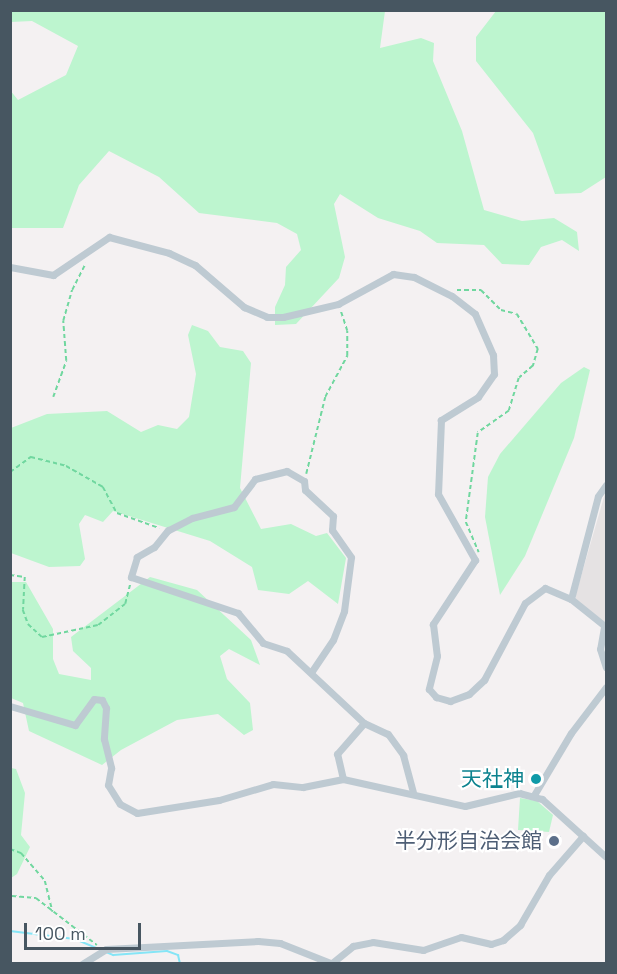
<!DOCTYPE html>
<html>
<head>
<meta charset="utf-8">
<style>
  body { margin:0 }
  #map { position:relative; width:617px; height:974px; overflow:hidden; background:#f4f1f2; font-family:"Space Grotesk","Noto Sans JP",sans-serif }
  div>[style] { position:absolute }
  .education>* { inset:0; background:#e5e2e3 }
  .green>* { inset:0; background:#bdf5cf }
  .stream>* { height:2px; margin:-1px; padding:0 1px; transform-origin:1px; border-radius:1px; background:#85e5f6 }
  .building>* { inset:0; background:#cbcfd4 }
  .path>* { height:1.5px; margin-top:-0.75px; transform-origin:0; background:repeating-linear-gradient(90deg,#70d79f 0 4.5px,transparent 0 7.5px) }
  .minor>* { height:7px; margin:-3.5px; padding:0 3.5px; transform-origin:3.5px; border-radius:3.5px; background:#becad2 }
  .dots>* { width:16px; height:16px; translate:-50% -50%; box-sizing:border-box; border:3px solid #fff; border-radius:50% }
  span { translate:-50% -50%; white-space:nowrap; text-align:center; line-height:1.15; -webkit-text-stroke:4.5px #fff; paint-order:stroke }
  .culture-label { font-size:21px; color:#0d838f }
  .right { translate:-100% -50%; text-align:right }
  .service-label { font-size:21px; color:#4e5e75 }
  .frame { position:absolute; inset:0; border:12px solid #475661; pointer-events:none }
  .scale { position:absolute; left:24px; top:923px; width:117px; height:27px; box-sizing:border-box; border:3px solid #475661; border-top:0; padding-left:8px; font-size:18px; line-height:21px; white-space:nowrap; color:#475661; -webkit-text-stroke:4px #fff; paint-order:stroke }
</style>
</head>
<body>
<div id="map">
  <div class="education">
    <i style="clip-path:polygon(606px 490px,606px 623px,576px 600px,576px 594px)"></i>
  </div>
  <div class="green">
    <i style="clip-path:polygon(11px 11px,385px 11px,380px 48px,421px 38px,434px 43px,433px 61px,462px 131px,484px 210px,522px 221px,554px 218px,577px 232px,579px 251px,562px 240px,541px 247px,529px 265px,502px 264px,484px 245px,437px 243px,420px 231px,378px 218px,340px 194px,334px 204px,345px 257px,339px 278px,296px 324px,275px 325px,275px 307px,285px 285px,286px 267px,301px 250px,297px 234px,277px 223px,199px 213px,159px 177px,109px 151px,79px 185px,63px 228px,11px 228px,10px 90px,18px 100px,66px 75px,78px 46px,32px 21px,11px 22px)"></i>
    <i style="clip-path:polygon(496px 11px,606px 11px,606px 177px,581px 193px,555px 194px,533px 133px,476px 61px,476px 37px)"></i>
    <i style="clip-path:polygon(192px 325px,208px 331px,220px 347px,243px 351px,251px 363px,240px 488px,261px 529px,291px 524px,316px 536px,327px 533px,346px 558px,338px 604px,308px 581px,289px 594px,258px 590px,252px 567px,210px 541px,113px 511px,103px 522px,85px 515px,79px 524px,85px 559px,80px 566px,49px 567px,11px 553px,11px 428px,47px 414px,107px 411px,141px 432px,158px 425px,177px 429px,189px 417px,196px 374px,188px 335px)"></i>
    <i style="clip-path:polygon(584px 367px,590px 370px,574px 438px,525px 556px,500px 595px,485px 517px,488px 477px,500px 454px,561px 383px)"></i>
    <i style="clip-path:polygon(150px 577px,197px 590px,251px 640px,260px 665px,229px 649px,220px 656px,227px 679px,250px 703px,253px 730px,244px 735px,218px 714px,177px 720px,121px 750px,102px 765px,29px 731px,23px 703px,11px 698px,10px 582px,26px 582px,53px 629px,53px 659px,59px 674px,91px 680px,91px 668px,73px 651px,71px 637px)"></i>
    <i style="clip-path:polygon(11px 768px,16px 769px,25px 793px,21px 835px,30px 847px,17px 874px,11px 878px)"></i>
    <i style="clip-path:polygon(520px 798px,537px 801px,553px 815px,549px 832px,518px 830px)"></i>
  </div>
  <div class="stream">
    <i style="left:10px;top:931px;width:65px;rotate:7deg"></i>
    <i style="left:75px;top:939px;width:28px;rotate:23deg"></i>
    <i style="left:106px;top:952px;width:8px;rotate:23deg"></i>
    <i style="left:113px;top:955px;width:54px;rotate:-4.2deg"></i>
    <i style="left:167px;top:951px;width:12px;rotate:20deg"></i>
    <i style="left:178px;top:955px;width:9px;rotate:77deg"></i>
  </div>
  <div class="building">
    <i style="clip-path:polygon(549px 835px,561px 836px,560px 847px,548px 847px)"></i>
  </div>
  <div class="path">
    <i style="left:457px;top:290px;width:24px"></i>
    <i style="left:481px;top:290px;width:28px;rotate:45deg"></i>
    <i style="left:501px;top:310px;width:16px;rotate:14deg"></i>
    <i style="left:517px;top:314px;width:41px;rotate:59deg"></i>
    <i style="left:538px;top:349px;width:18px;rotate:106deg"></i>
    <i style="left:533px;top:366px;width:18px;rotate:139deg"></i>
    <i style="left:519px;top:378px;width:34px;rotate:107deg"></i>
    <i style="left:509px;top:411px;width:38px;rotate:145deg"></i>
    <i style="left:478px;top:433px;width:90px;rotate:97.7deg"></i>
    <i style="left:466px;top:522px;width:33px;rotate:67deg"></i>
    <i style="left:53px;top:397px;width:38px;rotate:-70deg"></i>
    <i style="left:66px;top:361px;width:40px;rotate:-94.3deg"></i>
    <i style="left:63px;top:321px;width:32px;rotate:-74deg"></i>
    <i style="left:72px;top:290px;width:30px;rotate:-63deg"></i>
    <i style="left:10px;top:472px;width:26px;rotate:-36deg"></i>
    <i style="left:31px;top:457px;width:36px;rotate:14deg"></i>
    <i style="left:66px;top:466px;width:43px;rotate:29.6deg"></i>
    <i style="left:103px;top:487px;width:30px;rotate:62deg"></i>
    <i style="left:117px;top:513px;width:45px;rotate:19.7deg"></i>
    <i style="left:306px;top:474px;width:79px;rotate:-76.1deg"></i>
    <i style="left:325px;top:397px;width:47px;rotate:-61.8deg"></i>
    <i style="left:347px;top:356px;width:25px;rotate:-90deg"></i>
    <i style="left:347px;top:331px;width:22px;rotate:-108deg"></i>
    <i style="left:10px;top:575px;width:15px;rotate:8deg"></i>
    <i style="left:25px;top:577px;width:33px;rotate:93deg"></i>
    <i style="left:23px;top:610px;width:15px;rotate:70deg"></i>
    <i style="left:28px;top:624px;width:19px;rotate:43deg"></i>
    <i style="left:42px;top:637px;width:57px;rotate:-12.1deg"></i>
    <i style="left:98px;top:625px;width:34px;rotate:-38deg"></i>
    <i style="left:125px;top:604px;width:21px;rotate:-76deg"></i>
    <i style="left:10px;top:849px;width:12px;rotate:20deg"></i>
    <i style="left:21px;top:853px;width:37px;rotate:49deg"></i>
    <i style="left:45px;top:881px;width:32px;rotate:76deg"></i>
    <i style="left:12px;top:896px;width:24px;rotate:5deg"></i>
    <i style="left:36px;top:898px;width:77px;rotate:37.6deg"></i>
  </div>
  <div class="minor">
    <i style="left:10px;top:267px;width:44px;rotate:10.5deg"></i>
    <i style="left:53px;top:275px;width:68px;rotate:-34.2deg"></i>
    <i style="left:109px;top:237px;width:62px;rotate:14.9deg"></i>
    <i style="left:169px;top:253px;width:29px;rotate:25deg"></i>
    <i style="left:195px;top:265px;width:65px;rotate:40.6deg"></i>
    <i style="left:244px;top:307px;width:25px;rotate:23deg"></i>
    <i style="left:267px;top:317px;width:16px"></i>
    <i style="left:283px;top:317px;width:57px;rotate:-13.3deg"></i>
    <i style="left:338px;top:304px;width:63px;rotate:-28.6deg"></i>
    <i style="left:393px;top:274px;width:21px;rotate:8deg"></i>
    <i style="left:414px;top:277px;width:42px;rotate:26.6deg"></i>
    <i style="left:452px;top:296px;width:29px;rotate:38deg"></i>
    <i style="left:475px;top:314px;width:45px;rotate:66.3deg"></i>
    <i style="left:493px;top:355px;width:19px;rotate:87deg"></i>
    <i style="left:494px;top:374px;width:28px;rotate:125deg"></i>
    <i style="left:478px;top:397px;width:44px;rotate:148.1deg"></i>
    <i style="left:441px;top:420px;width:74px;rotate:92.3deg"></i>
    <i style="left:438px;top:494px;width:76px;rotate:60.7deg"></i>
    <i style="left:475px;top:560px;width:77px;rotate:123.3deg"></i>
    <i style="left:433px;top:624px;width:32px;rotate:83deg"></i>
    <i style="left:437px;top:656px;width:34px;rotate:104deg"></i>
    <i style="left:429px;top:689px;width:11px;rotate:49deg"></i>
    <i style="left:436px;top:697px;width:15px;rotate:16deg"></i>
    <i style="left:450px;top:701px;width:20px;rotate:-20deg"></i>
    <i style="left:469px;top:694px;width:21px;rotate:-43deg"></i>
    <i style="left:484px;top:680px;width:87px;rotate:-62deg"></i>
    <i style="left:525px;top:603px;width:25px;rotate:-37deg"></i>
    <i style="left:545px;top:588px;width:28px;rotate:23deg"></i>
    <i style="left:571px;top:599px;width:45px;rotate:38.7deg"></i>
    <i style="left:571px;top:599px;width:106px;rotate:-75.3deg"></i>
    <i style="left:598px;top:496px;width:14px;rotate:-54deg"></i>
    <i style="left:604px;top:627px;width:22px;rotate:100deg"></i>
    <i style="left:600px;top:649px;width:19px;rotate:72deg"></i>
    <i style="left:312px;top:671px;width:37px;rotate:-56deg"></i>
    <i style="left:333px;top:640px;width:31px;rotate:-69deg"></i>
    <i style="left:344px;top:611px;width:54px;rotate:-82.6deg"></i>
    <i style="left:351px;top:557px;width:33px;rotate:-125deg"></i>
    <i style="left:332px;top:530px;width:14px;rotate:-86deg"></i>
    <i style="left:333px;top:516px;width:38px;rotate:-137deg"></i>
    <i style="left:305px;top:490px;width:9px;rotate:-96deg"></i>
    <i style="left:304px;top:481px;width:20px;rotate:-150deg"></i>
    <i style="left:287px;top:471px;width:33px;rotate:166deg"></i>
    <i style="left:255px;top:479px;width:35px;rotate:127deg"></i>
    <i style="left:234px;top:507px;width:43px;rotate:165.3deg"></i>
    <i style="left:192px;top:518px;width:27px;rotate:153deg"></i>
    <i style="left:168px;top:530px;width:22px;rotate:129deg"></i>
    <i style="left:154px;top:547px;width:20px;rotate:150deg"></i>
    <i style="left:137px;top:557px;width:21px;rotate:107deg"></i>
    <i style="left:131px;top:577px;width:113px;rotate:18.6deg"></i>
    <i style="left:238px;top:613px;width:39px;rotate:50deg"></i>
    <i style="left:263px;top:643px;width:25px;rotate:18deg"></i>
    <i style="left:287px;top:651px;width:105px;rotate:43.1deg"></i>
    <i style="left:364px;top:723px;width:26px;rotate:25deg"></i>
    <i style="left:388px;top:734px;width:26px;rotate:54deg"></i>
    <i style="left:403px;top:755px;width:38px;rotate:75deg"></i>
    <i style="left:10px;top:706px;width:68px;rotate:16.3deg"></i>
    <i style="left:75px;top:725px;width:32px;rotate:-54deg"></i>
    <i style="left:94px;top:699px;width:8px;rotate:7deg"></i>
    <i style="left:102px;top:700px;width:9px;rotate:63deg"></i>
    <i style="left:106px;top:708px;width:31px;rotate:94deg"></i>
    <i style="left:104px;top:739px;width:30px;rotate:76deg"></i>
    <i style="left:111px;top:768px;width:17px;rotate:100deg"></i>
    <i style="left:108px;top:785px;width:22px;rotate:58deg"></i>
    <i style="left:120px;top:804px;width:19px;rotate:28deg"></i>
    <i style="left:137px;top:813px;width:83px;rotate:-9deg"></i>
    <i style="left:219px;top:800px;width:56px;rotate:-16.5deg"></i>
    <i style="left:273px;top:784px;width:30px;rotate:6deg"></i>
    <i style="left:303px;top:787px;width:41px;rotate:-11.3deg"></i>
    <i style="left:343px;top:779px;width:125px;rotate:12.5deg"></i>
    <i style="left:465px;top:806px;width:56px;rotate:-13.5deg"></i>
    <i style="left:519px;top:793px;width:24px;rotate:15deg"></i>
    <i style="left:542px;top:799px;width:86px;rotate:42.2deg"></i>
    <i style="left:343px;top:779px;width:26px;rotate:-103deg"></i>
    <i style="left:337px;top:754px;width:41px;rotate:-48.9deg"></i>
    <i style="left:534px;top:795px;width:72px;rotate:-59.2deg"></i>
    <i style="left:571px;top:733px;width:58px;rotate:-52.7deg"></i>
    <i style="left:332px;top:963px;width:27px;rotate:-39deg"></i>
    <i style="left:353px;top:946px;width:20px;rotate:-11deg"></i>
    <i style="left:373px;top:942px;width:51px;rotate:9.1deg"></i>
    <i style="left:423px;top:950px;width:40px;rotate:-18.9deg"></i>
    <i style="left:461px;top:937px;width:31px;rotate:13deg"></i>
    <i style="left:491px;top:944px;width:13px;rotate:-18deg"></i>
    <i style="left:503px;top:940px;width:23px;rotate:-41deg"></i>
    <i style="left:520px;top:925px;width:58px;rotate:-59.9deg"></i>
    <i style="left:549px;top:875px;width:52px;rotate:-48.9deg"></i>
    <i style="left:82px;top:964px;width:28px;rotate:-32deg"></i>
    <i style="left:106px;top:949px;width:152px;rotate:-3deg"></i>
    <i style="left:258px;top:941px;width:22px;rotate:5deg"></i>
    <i style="left:280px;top:943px;width:57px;rotate:21.6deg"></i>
  </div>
  <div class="dots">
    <i style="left:536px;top:779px;background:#0f9aa8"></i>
    <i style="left:554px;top:841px;background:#5c6f8a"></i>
  </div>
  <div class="culture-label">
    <span class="right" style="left:524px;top:779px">天社神</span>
  </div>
  <div class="service-label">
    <span class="right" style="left:542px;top:841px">半分形自治会館</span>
  </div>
  <div class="frame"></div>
  <div class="scale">100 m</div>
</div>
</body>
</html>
